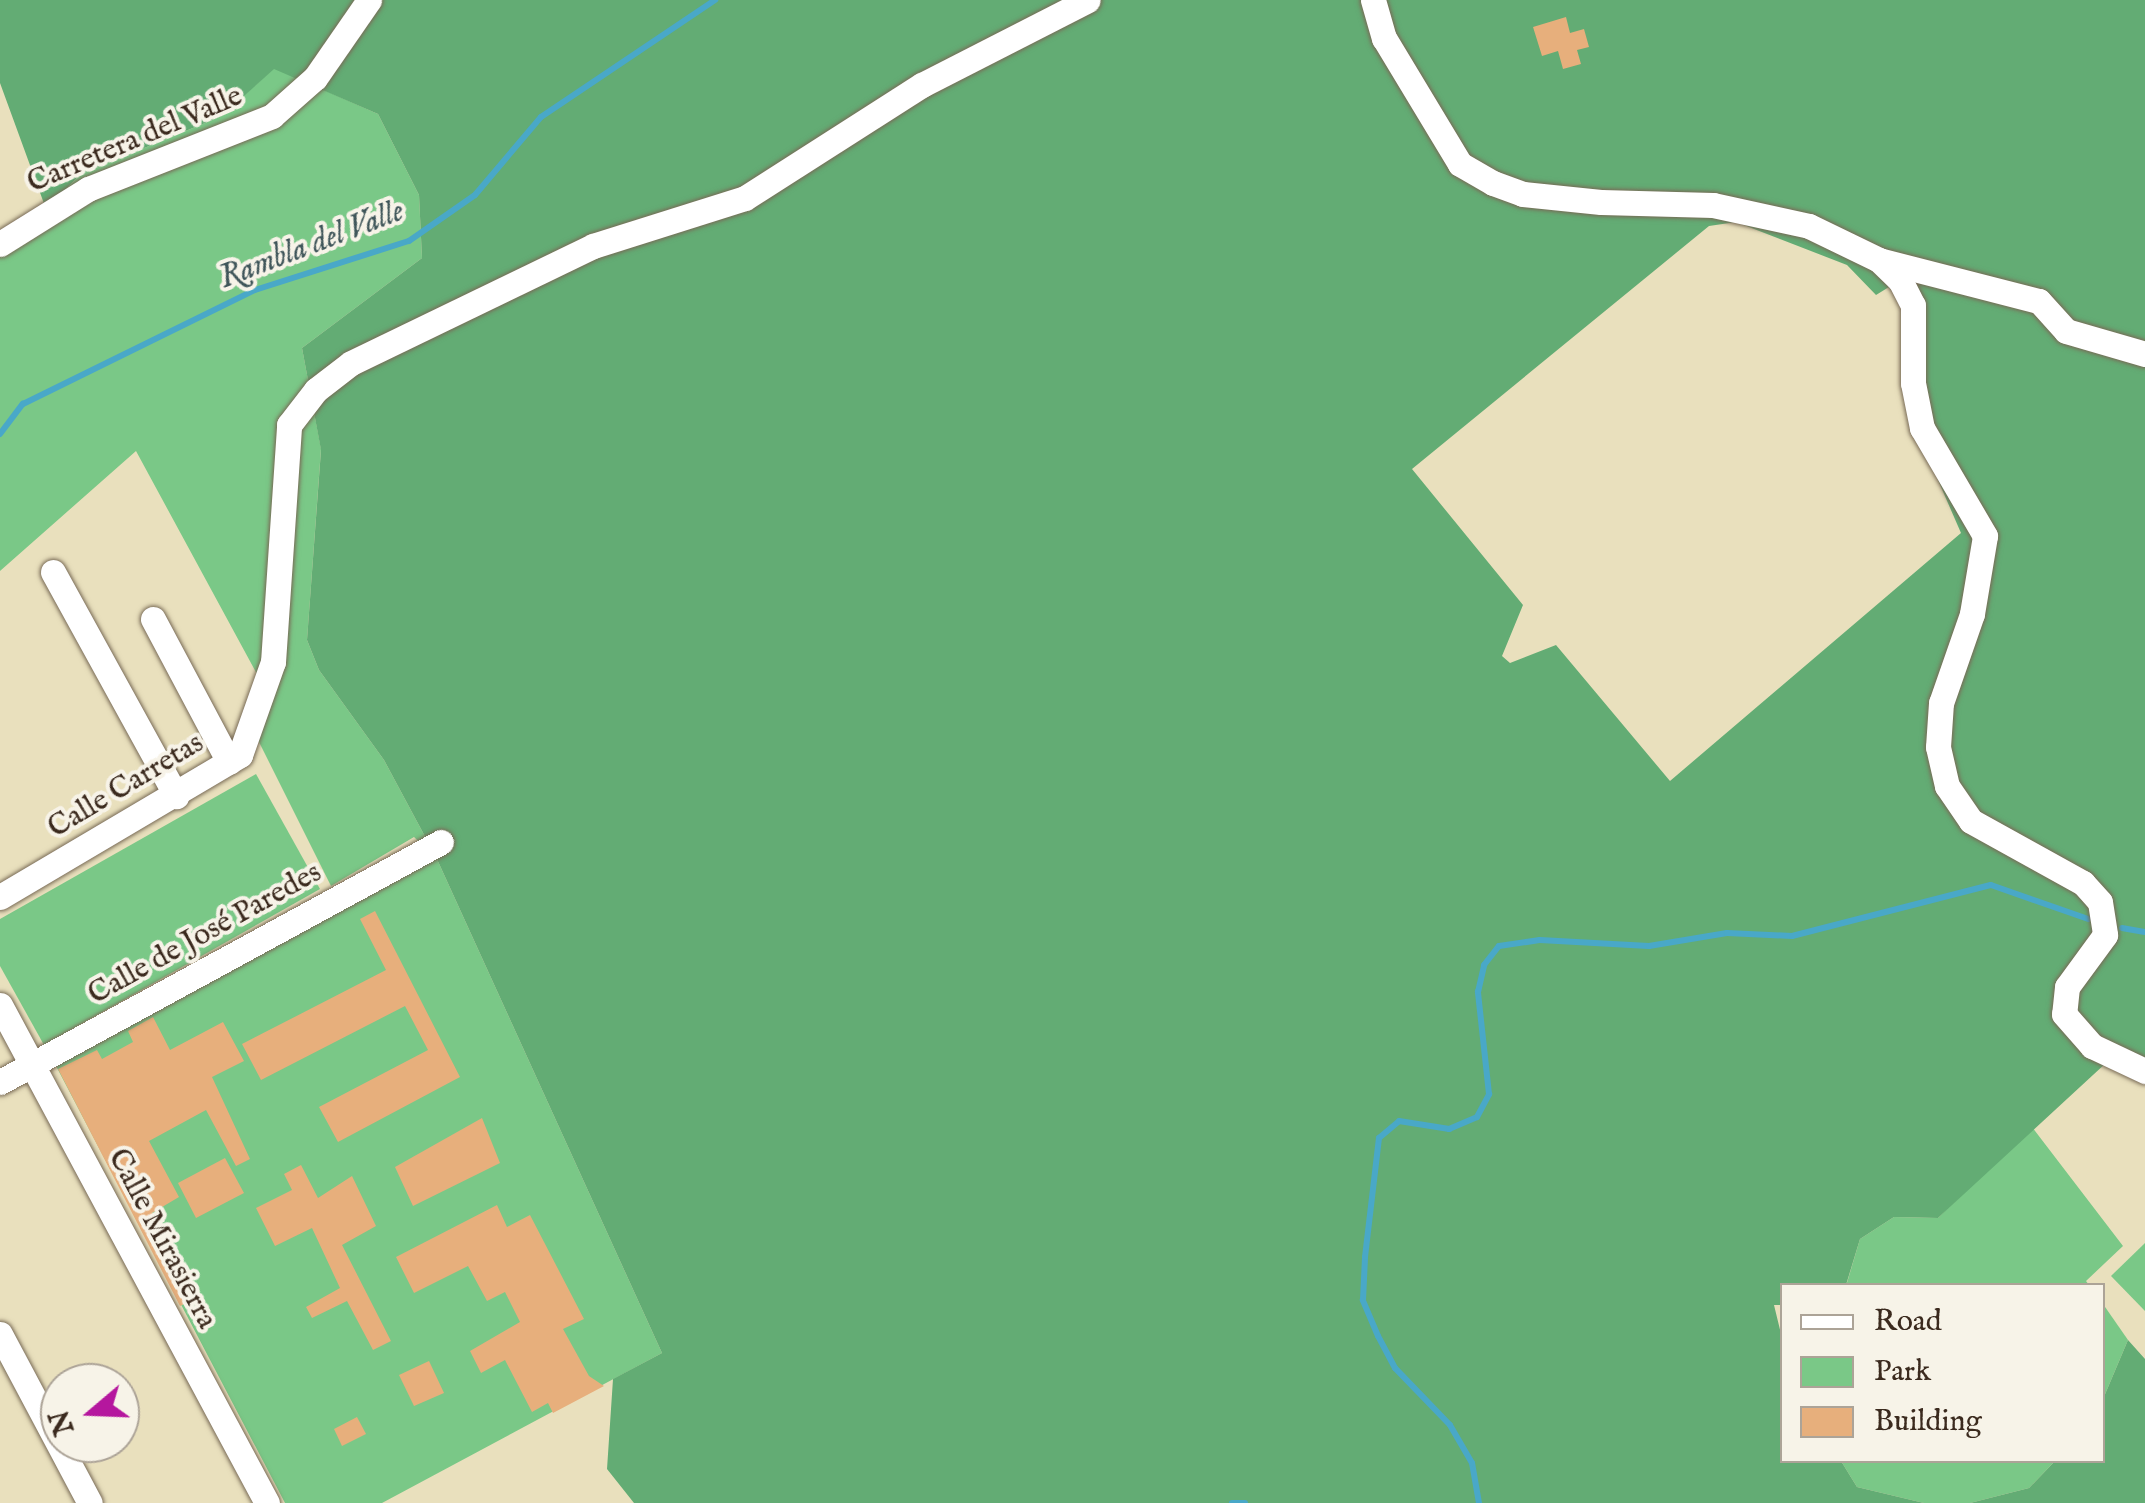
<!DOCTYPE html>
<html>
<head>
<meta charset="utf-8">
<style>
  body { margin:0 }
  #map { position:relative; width:2145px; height:1503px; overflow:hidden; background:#e9e0bd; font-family:"IM FELL English",serif }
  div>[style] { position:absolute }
  .green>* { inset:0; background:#7ac887 }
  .forest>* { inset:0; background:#63ac74 }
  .stream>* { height:6px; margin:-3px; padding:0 3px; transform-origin:3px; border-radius:3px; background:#49a8c8 }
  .building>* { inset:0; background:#e7af7c }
  .roads { filter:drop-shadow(0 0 2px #786a56) drop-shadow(0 0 2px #786a56) }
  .minor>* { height:25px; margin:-12.5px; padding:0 12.5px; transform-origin:12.5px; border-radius:12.5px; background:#fff }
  span { translate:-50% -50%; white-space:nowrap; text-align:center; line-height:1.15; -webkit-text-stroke:8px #f7f3e8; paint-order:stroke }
  .street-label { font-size:30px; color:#3b2a1e }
  .water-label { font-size:32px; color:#40565a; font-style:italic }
  .legend { position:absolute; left:1780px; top:1283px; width:325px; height:180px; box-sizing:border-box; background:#f7f3e8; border:2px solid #aca397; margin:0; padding:12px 18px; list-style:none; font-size:30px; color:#3b2a1e }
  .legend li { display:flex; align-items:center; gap:20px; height:50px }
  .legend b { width:50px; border:2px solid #aca397 }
  .north { position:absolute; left:40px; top:1363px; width:100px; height:100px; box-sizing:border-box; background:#f7f3e8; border:2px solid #aca397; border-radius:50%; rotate:251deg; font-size:28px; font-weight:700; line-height:40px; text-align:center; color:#3b2a1e }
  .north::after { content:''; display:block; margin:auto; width:35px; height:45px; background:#b5179e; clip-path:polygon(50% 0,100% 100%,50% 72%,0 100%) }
</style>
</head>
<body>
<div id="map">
  <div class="green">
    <i style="clip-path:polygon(274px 68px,378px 114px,419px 195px,422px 258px,302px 348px,321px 449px,307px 640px,319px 670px,384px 760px,436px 857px,662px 1353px,382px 1503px,285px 1503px,55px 1064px,435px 857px,414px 837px,331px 886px,246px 716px,258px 676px,136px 451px,0 571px,0 256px,81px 174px,222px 116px)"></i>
    <i style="clip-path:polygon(256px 774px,320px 889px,44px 1045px,0 966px,0 919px)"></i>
    <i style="clip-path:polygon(2032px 1127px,2123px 1246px,2086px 1281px,2089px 1285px,1846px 1286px,1860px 1239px,1894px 1217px,1938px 1218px)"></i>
    <i style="clip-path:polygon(2145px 1243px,2145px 1311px,2111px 1276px)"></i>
    <i style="clip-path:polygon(2103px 1304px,2128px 1340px,2103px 1399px)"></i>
    <i style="clip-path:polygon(1841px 1461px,2055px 1461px,2029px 1488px,1970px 1503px,1924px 1503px,1857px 1487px)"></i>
  </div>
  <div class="forest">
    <i style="clip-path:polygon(evenodd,0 0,2145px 0,2145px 1079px,2106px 1063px,1938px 1218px,1894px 1217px,1860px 1239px,1846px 1285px,1782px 1286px,1782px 1305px,1774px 1305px,1782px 1338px,1782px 1460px,1841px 1461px,1857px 1487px,1924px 1503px,634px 1503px,607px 1469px,613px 1379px,662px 1353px,436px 857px,384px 760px,319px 670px,307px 640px,321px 450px,302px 348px,422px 258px,419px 195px,378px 114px,274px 69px,222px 116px,81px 174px,46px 209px,0 83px,0 0,1736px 222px,1847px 265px,1876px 295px,1889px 287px,1900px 301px,1921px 441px,1961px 533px,1670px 781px,1556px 645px,1510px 663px,1502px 656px,1523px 605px,1412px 469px,1709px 226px,1736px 222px)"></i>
    <i style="clip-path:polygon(2128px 1340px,2145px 1359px,2145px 1503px,1970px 1503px,2029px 1488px,2055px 1461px,2102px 1460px,2103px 1399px)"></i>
  </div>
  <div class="stream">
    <i style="left:0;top:434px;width:38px;rotate:-53deg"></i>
    <i style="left:23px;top:404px;width:258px;rotate:-26.2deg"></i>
    <i style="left:255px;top:290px;width:162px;rotate:-17.7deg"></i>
    <i style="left:409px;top:241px;width:80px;rotate:-34.9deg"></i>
    <i style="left:475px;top:195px;width:102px;rotate:-49.8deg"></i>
    <i style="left:541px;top:117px;width:210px;rotate:-33.9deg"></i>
    <i style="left:2122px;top:928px;width:23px;rotate:10deg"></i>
    <i style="left:1232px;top:1503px;width:13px"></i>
    <i style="left:1479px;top:1503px;width:41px;rotate:-99.9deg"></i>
    <i style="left:1472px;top:1463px;width:44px;rotate:-120.1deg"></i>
    <i style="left:1450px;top:1425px;width:79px;rotate:-134deg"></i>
    <i style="left:1395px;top:1368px;width:36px;rotate:-118deg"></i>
    <i style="left:1378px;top:1336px;width:39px;rotate:-113deg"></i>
    <i style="left:1363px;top:1300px;width:43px;rotate:-87.3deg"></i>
    <i style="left:1365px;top:1257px;width:120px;rotate:-83.3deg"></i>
    <i style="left:1379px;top:1138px;width:26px;rotate:-40deg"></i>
    <i style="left:1399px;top:1121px;width:51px;rotate:9.1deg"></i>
    <i style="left:1449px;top:1129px;width:30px;rotate:-23deg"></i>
    <i style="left:1477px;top:1117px;width:26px;rotate:-62deg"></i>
    <i style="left:1489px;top:1094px;width:103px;rotate:-96.2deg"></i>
    <i style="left:1478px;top:992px;width:28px;rotate:-77deg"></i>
    <i style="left:1484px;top:965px;width:24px;rotate:-52deg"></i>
    <i style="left:1499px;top:946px;width:41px;rotate:-8.3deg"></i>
    <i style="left:1540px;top:940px;width:109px;rotate:3.2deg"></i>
    <i style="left:1649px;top:946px;width:79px;rotate:-9.5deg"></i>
    <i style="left:1727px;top:933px;width:65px;rotate:2.6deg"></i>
    <i style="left:1792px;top:936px;width:205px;rotate:-14.4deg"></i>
    <i style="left:1991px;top:885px;width:103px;rotate:19.3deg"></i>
  </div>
  <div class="building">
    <i style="clip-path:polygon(1566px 17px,1570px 33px,1584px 29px,1589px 47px,1577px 50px,1581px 64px,1563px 69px,1558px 51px,1542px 56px,1533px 27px)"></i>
    <i style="clip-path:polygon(375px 911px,460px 1077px,338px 1142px,319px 1107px,428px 1050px,405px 1006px,261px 1080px,242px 1044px,386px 970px,360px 919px)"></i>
    <i style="clip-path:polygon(153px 1017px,170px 1050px,223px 1022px,244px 1061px,212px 1077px,250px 1159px,236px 1166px,206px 1110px,149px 1141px,179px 1197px,152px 1213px,195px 1299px,180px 1306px,58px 1069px,97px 1050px,102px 1059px,133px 1042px,128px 1031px)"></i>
    <i style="clip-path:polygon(482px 1118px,500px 1163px,413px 1206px,395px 1167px)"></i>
    <i style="clip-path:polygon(225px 1158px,244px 1193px,196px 1218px,178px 1183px)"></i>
    <i style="clip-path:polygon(301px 1165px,318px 1198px,352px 1176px,376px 1226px,342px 1245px,391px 1341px,373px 1350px,347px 1301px,312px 1318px,306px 1307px,340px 1288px,312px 1228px,275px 1246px,256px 1208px,292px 1190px,284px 1174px)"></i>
    <i style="clip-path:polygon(497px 1205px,507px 1227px,530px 1215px,584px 1319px,563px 1329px,589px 1376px,604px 1386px,553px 1413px,548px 1403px,532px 1412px,505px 1360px,481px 1373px,470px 1351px,520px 1322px,505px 1292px,487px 1301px,468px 1266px,414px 1293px,396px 1257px)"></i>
    <i style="clip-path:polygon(429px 1361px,444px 1393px,414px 1406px,399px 1375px)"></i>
    <i style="clip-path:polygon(357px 1417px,366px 1434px,342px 1446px,334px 1429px)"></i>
  </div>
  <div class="roads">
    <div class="minor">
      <i style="left:1373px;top:0;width:40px;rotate:74deg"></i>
      <i style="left:1384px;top:38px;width:147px;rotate:58.9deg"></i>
      <i style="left:1460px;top:164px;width:38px;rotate:30deg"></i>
      <i style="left:1493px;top:183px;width:32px;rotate:20deg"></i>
      <i style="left:1523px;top:194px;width:78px;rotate:5.9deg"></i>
      <i style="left:1601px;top:202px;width:112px;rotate:1.5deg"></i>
      <i style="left:1713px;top:205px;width:98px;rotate:12.3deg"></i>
      <i style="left:1809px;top:226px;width:78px;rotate:25.9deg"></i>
      <i style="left:1879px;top:260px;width:29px;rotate:44deg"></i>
      <i style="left:1900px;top:280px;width:28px;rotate:63deg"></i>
      <i style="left:1913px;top:305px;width:78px;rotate:90deg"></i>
      <i style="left:1913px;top:383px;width:46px;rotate:78.7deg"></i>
      <i style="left:1922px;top:428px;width:125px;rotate:59.7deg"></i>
      <i style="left:1985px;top:536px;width:79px;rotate:99.5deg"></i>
      <i style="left:1972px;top:614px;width:94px;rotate:109.2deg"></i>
      <i style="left:1941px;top:703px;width:44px;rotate:93.9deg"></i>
      <i style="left:1938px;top:747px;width:40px;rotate:77deg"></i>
      <i style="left:1947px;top:786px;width:42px;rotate:55.6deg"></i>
      <i style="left:1971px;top:821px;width:128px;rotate:29deg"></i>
      <i style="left:2083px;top:883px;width:25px;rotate:48deg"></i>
      <i style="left:2100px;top:902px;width:33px;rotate:81deg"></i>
      <i style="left:2105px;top:935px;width:64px;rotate:126.2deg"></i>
      <i style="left:2067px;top:987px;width:27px;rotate:96deg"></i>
      <i style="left:2064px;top:1014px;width:43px;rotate:48.8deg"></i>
      <i style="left:2092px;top:1046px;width:59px;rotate:25.3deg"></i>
      <i style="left:0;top:244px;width:104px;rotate:-32deg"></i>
      <i style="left:88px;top:189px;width:198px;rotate:-21.6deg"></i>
      <i style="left:272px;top:116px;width:57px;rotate:-41.5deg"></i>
      <i style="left:315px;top:78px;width:95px;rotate:-55.3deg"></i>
      <i style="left:1879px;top:260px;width:165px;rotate:14.4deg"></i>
      <i style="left:2039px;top:301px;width:40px;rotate:48deg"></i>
      <i style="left:2066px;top:331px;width:82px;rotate:16.2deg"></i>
      <i style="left:53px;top:572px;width:256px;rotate:61.2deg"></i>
      <i style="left:153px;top:619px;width:162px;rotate:62deg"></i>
      <i style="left:0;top:897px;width:279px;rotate:-30.6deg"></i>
      <i style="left:240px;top:755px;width:99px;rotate:-70.5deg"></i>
      <i style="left:273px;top:662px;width:238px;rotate:-86.1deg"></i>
      <i style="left:289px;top:425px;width:44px;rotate:-52.4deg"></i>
      <i style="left:316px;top:390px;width:44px;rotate:-37.6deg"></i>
      <i style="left:351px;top:363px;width:269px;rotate:-25.8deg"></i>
      <i style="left:593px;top:246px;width:159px;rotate:-17.5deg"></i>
      <i style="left:745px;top:198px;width:210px;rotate:-32.6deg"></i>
      <i style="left:922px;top:85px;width:186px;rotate:-27.1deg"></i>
      <i style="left:0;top:1005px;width:565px;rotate:61.8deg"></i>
      <i style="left:0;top:1082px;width:502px;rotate:-28.56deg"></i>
      <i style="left:0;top:1334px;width:191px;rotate:62deg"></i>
    </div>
  </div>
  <div class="street-label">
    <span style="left:135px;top:140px;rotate:-23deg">Carretera del Valle</span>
    <span style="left:126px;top:786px;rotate:-31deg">Calle Carretas</span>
    <span style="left:205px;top:934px;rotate:-29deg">Calle de José Paredes</span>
    <span style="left:162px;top:1239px;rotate:62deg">Calle Mirasierra</span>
  </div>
  <div class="water-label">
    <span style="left:312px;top:246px;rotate:-21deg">Rambla del Valle</span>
  </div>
  <ul class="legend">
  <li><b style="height:12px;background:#fff"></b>Road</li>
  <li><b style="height:28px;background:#7ac887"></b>Park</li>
  <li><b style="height:28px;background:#e7af7c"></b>Building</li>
  </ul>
  <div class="north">N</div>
</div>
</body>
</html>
